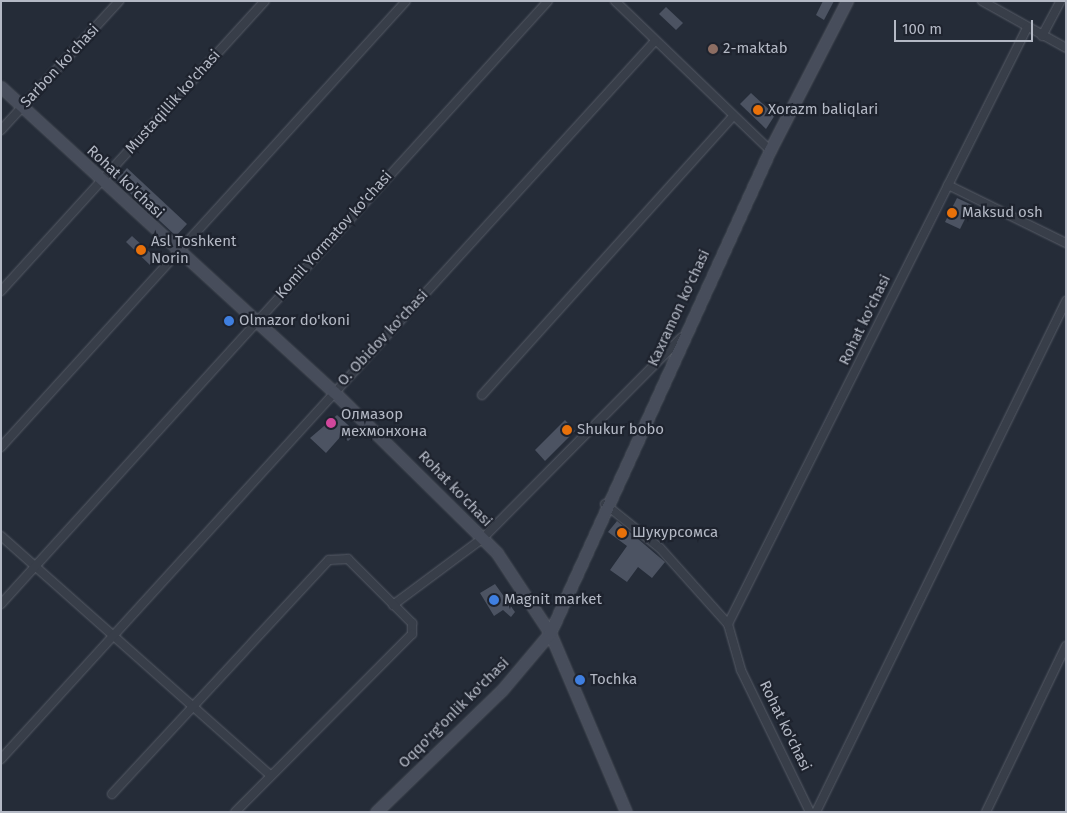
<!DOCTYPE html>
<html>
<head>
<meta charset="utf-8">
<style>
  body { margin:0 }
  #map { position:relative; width:1067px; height:813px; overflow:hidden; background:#252c38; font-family:"Fira Sans",sans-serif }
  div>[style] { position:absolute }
  .building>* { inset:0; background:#4c5362 }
  .roads { filter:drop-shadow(0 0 1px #575c67) drop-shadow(0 0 1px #575c67) }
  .street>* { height:8px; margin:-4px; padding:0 4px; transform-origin:4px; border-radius:4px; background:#383e49 }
  .secondary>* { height:11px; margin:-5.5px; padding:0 5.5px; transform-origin:5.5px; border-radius:5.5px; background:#474d5b }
  .dots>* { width:14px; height:14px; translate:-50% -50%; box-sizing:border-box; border:2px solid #1e232e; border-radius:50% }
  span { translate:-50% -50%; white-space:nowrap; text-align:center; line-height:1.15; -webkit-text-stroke:4.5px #1e232e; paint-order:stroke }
  .poi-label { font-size:15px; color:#b4b9c5 }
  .left { translate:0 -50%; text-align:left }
  .street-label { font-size:15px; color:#b4b9c5 }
  .frame { position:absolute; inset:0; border:2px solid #b4b9c5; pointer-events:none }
  .scale { position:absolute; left:894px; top:20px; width:139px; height:22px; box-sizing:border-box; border:2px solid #b4b9c5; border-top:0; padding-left:6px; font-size:15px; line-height:18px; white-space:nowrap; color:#b4b9c5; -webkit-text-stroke:4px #1e232e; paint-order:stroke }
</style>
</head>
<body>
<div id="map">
  <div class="building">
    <i style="clip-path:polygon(823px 1px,834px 1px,824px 20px,816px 15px)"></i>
    <i style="clip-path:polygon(666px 7px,683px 23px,676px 30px,659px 14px)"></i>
    <i style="clip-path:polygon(751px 93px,775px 115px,766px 129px,740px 104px)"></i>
    <i style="clip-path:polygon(127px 168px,187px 224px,176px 236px,116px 180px)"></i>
    <i style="clip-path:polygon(957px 198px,972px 205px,960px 229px,945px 222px)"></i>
    <i style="clip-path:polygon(132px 236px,156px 258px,150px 265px,126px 242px)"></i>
    <i style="clip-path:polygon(337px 415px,357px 433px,348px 441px,342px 435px,326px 453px,310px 438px)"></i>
    <i style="clip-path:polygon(565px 420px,575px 431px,545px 461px,535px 450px)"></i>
    <i style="clip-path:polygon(617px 521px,665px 562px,652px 578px,638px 567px,627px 582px,610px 570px,627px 546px,608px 532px)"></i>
    <i style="clip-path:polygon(495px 584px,515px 612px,511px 617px,503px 610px,494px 616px,480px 593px)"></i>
  </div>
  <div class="roads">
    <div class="street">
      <i style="left:615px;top:1px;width:215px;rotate:43.9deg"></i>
      <i style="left:982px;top:1px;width:96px;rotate:29.2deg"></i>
      <i style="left:1042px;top:36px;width:40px;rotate:-62deg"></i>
      <i style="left:1px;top:130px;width:175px;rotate:-47.5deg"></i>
      <i style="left:948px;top:185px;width:131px;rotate:26.2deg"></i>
      <i style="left:1px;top:291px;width:392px;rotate:-47.7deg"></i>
      <i style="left:482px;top:395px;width:375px;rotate:-48deg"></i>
      <i style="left:1px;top:447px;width:602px;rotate:-47.76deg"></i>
      <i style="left:605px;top:504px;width:70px;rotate:38.7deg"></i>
      <i style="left:660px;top:548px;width:102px;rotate:48.2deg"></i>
      <i style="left:728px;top:624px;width:48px;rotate:74.2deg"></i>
      <i style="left:741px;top:670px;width:158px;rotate:64.1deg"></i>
      <i style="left:1px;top:536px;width:360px;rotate:41.6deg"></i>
      <i style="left:1px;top:604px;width:814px;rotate:-47.79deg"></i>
      <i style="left:393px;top:605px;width:111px;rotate:-36.6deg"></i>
      <i style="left:482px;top:539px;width:283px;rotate:-45.3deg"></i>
      <i style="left:728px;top:624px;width:667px;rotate:-63.36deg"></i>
      <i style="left:1px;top:759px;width:971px;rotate:-47.67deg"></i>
      <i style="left:112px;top:794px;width:319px;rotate:-47.2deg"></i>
      <i style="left:329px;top:560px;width:19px;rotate:-3deg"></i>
      <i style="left:348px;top:559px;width:91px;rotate:45deg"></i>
      <i style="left:412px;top:623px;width:11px;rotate:90deg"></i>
      <i style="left:412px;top:634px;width:251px;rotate:134.8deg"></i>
      <i style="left:816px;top:812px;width:569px;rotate:-63.93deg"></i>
      <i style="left:986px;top:812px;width:184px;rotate:-64.3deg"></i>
    </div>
    <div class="secondary">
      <i style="left:1px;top:87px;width:452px;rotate:42.5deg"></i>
      <i style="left:334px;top:392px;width:229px;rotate:44.6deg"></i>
      <i style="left:497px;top:553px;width:96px;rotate:56.5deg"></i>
      <i style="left:550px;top:633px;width:194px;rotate:67deg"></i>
      <i style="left:376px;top:812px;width:175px;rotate:-44.1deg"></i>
      <i style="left:502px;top:690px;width:75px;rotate:-49.9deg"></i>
      <i style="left:550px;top:633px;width:531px;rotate:-65.51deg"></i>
      <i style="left:770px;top:150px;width:168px;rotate:-62.7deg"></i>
    </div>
  </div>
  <div class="dots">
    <i style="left:713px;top:49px;background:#8d6e63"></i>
    <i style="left:758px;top:110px;background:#e8710a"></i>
    <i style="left:952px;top:213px;background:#e8710a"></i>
    <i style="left:141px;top:250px;background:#e8710a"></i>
    <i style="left:229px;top:321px;background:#3f7fe0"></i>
    <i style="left:331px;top:423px;background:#d1479c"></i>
    <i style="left:567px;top:430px;background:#e8710a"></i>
    <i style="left:622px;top:533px;background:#e8710a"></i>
    <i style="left:494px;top:600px;background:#3f7fe0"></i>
    <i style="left:580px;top:680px;background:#3f7fe0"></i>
  </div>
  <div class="poi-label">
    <span class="left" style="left:723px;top:49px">2-maktab</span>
    <span class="left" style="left:768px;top:110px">Xorazm baliqlari</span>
    <span class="left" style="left:962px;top:213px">Maksud osh</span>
    <span class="left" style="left:151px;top:250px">Asl Toshkent<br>Norin</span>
    <span class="left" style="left:239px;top:321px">Olmazor do'koni</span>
    <span class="left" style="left:341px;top:423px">Олмазор<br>мехмонхона</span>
    <span class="left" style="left:577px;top:430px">Shukur bobo</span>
    <span class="left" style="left:632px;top:533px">Шукурсомса</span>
    <span class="left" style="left:504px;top:600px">Magnit market</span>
    <span class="left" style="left:590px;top:680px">Tochka</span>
  </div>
  <div class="street-label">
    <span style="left:60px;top:66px;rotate:-47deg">Sarbon ko'chasi</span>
    <span style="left:173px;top:102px;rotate:-48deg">Mustaqillik ko'chasi</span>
    <span style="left:125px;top:182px;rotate:43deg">Rohat ko'chasi</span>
    <span style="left:334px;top:235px;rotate:-48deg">Komil Yormatov ko'chasi</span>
    <span style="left:679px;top:308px;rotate:-65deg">Kaxramon ko'chasi</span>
    <span style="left:865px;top:320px;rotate:-64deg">Rohat ko'chasi</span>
    <span style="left:383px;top:338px;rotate:-47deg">O. Obidov ko'chasi</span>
    <span style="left:455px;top:489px;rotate:46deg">Rohat ko'chasi</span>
    <span style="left:454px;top:713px;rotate:-45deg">Oqqo'rg'onlik ko'chasi</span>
    <span style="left:785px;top:726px;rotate:64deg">Rohat ko'chasi</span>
  </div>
  <div class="frame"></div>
  <div class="scale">100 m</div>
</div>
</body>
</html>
